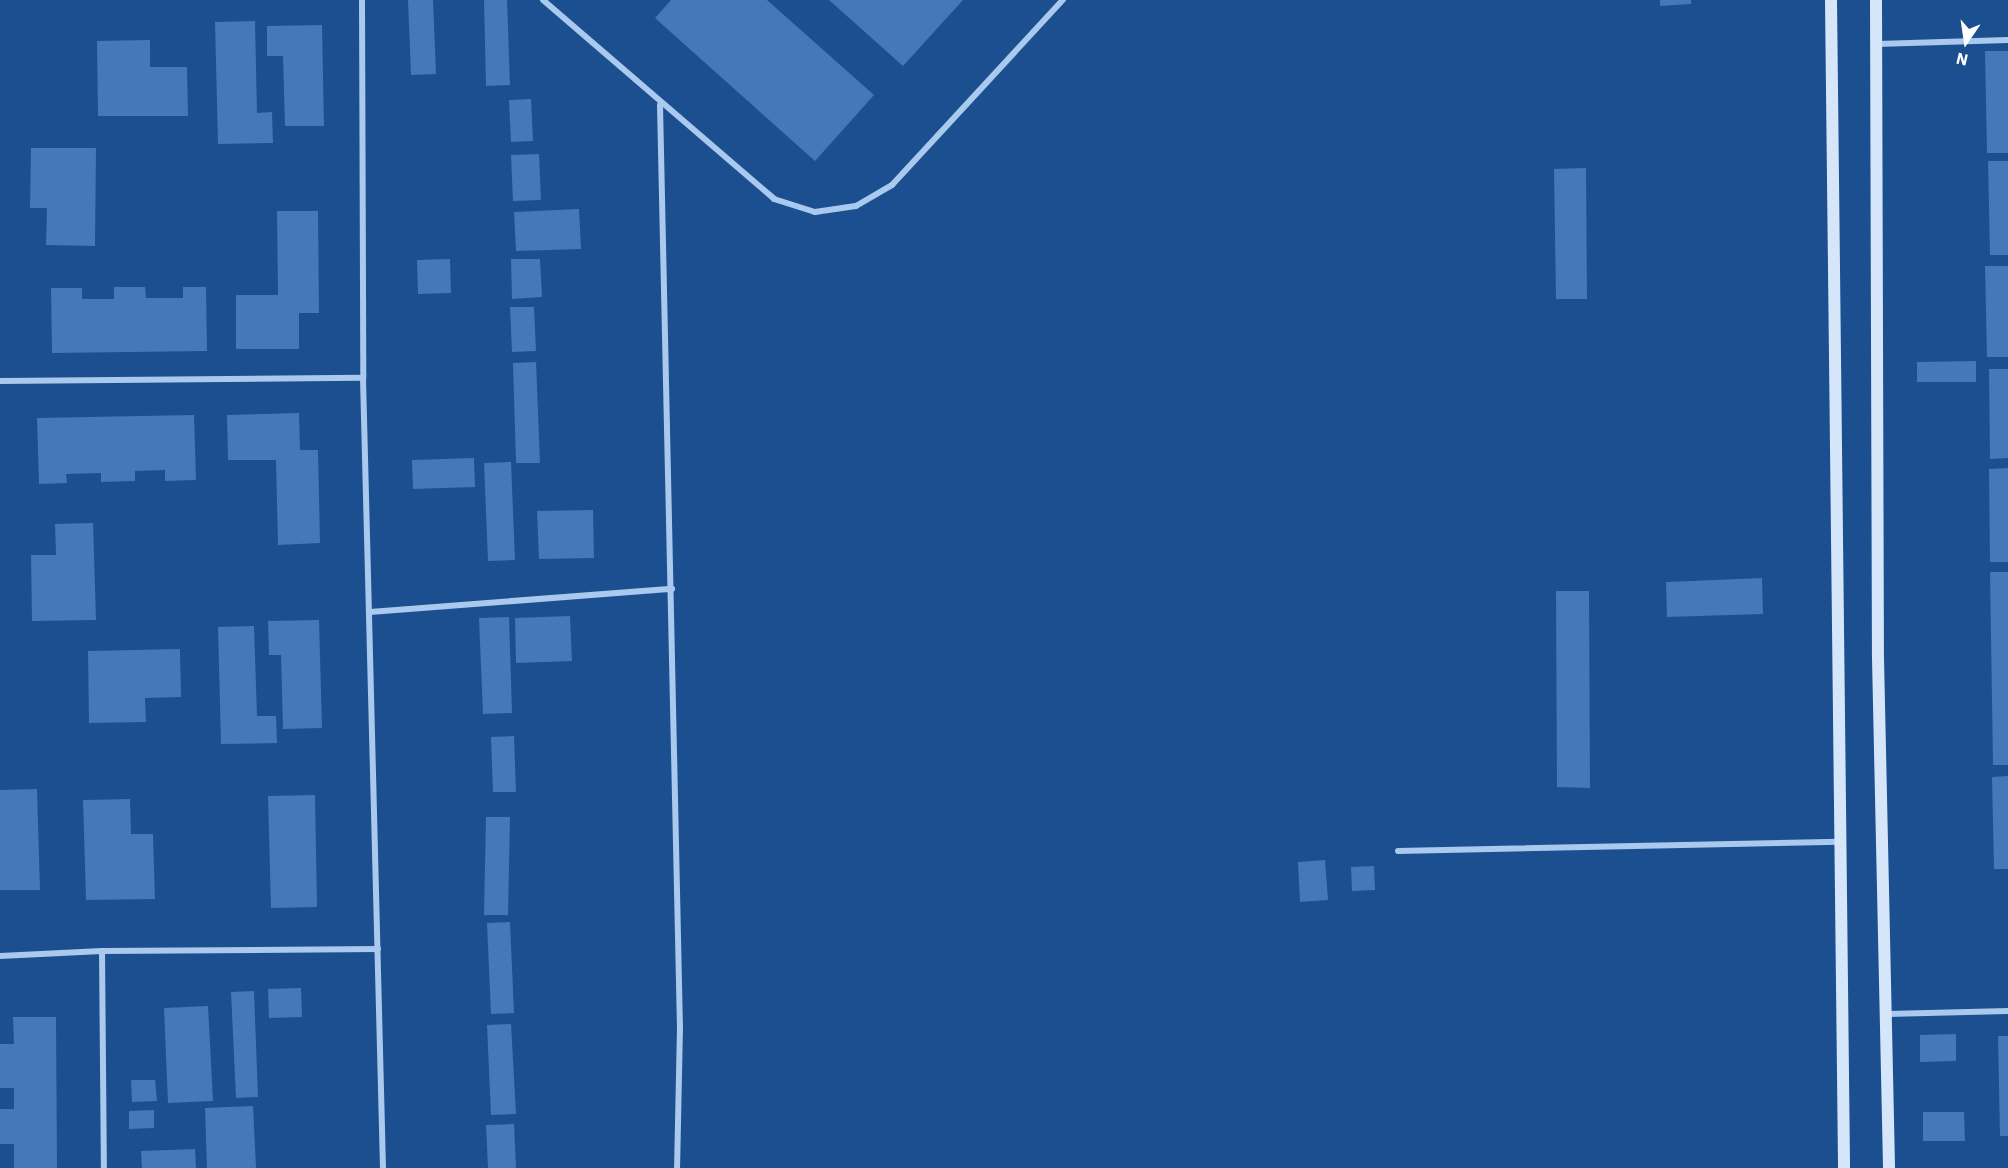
<!DOCTYPE html>
<html>
<head>
<meta charset="utf-8">
<style>
  body { margin:0 }
  #map { position:relative; width:2008px; height:1168px; overflow:hidden; background:#1b4f8f; font-family:"IBM Plex Sans",sans-serif }
  div>[style] { position:absolute }
  .building>* { inset:0; background:#4478b7 }
  .street>* { height:6px; margin:-3px; padding:0 3px; transform-origin:3px; border-radius:3px; background:#a9c9ee }
  .secondary>* { height:12px; margin:-6px; padding:0 6px; transform-origin:6px; border-radius:6px; background:#d6e6fa }
  span { translate:-50% -50%; white-space:nowrap; text-align:center; line-height:1.15; -webkit-text-stroke:4.5px #1b4f8f; paint-order:stroke }
  .north { position:absolute; left:1936px; top:12px; width:60px; height:60px; -webkit-text-stroke:4px #1b4f8f; paint-order:stroke; rotate:193deg; font-size:16px; font-weight:700; line-height:24px; text-align:center; color:#fff }
  .north::after { content:''; display:block; margin:auto; width:21px; height:27px; background:#fff; clip-path:polygon(50% 0,100% 100%,50% 72%,0 100%) }
</style>
</head>
<body>
<div id="map">
  <div class="building">
    <i style="clip-path:polygon(408px 0,433px 0,436px 74px,411px 75px)"></i>
    <i style="clip-path:polygon(484px 0,507px 0,510px 85px,486px 86px)"></i>
    <i style="clip-path:polygon(671px 0,767px 0,874px 95px,815px 161px,655px 18px)"></i>
    <i style="clip-path:polygon(829px 0,963px 0,903px 66px)"></i>
    <i style="clip-path:polygon(1660px 0,1691px 0,1691px 4px,1660px 6px)"></i>
    <i style="clip-path:polygon(255px 21px,257px 113px,272px 112px,273px 143px,218px 144px,215px 22px)"></i>
    <i style="clip-path:polygon(322px 25px,324px 126px,285px 126px,283px 56px,267px 56px,267px 26px)"></i>
    <i style="clip-path:polygon(150px 40px,150px 67px,187px 67px,188px 116px,98px 116px,97px 41px)"></i>
    <i style="clip-path:polygon(1985px 51px,2008px 51px,2008px 153px,1987px 153px)"></i>
    <i style="clip-path:polygon(531px 99px,533px 141px,511px 142px,509px 100px)"></i>
    <i style="clip-path:polygon(31px 148px,96px 148px,95px 246px,46px 245px,47px 208px,30px 208px)"></i>
    <i style="clip-path:polygon(539px 154px,541px 200px,513px 201px,511px 155px)"></i>
    <i style="clip-path:polygon(1988px 161px,2008px 161px,2008px 255px,1990px 255px)"></i>
    <i style="clip-path:polygon(1586px 168px,1587px 299px,1556px 299px,1554px 169px)"></i>
    <i style="clip-path:polygon(579px 209px,581px 249px,516px 251px,514px 212px)"></i>
    <i style="clip-path:polygon(277px 211px,318px 211px,319px 313px,299px 313px,299px 349px,236px 349px,236px 295px,278px 295px)"></i>
    <i style="clip-path:polygon(450px 259px,451px 293px,418px 294px,417px 260px)"></i>
    <i style="clip-path:polygon(511px 259px,540px 259px,542px 297px,512px 299px)"></i>
    <i style="clip-path:polygon(1985px 266px,2008px 266px,2008px 357px,1987px 357px)"></i>
    <i style="clip-path:polygon(114px 287px,145px 287px,146px 298px,183px 298px,183px 287px,206px 287px,207px 351px,52px 353px,51px 288px,82px 288px,82px 299px,114px 299px)"></i>
    <i style="clip-path:polygon(510px 307px,534px 307px,536px 351px,512px 352px)"></i>
    <i style="clip-path:polygon(1976px 361px,1976px 382px,1917px 382px,1917px 362px)"></i>
    <i style="clip-path:polygon(536px 362px,540px 463px,516px 463px,513px 363px)"></i>
    <i style="clip-path:polygon(1989px 369px,2008px 369px,2008px 458px,1990px 459px)"></i>
    <i style="clip-path:polygon(299px 413px,300px 450px,318px 450px,320px 543px,278px 545px,276px 460px,228px 460px,227px 415px)"></i>
    <i style="clip-path:polygon(194px 415px,196px 480px,165px 481px,165px 470px,135px 471px,135px 481px,101px 482px,101px 473px,66px 474px,67px 483px,39px 484px,37px 418px)"></i>
    <i style="clip-path:polygon(474px 458px,475px 487px,413px 489px,412px 460px)"></i>
    <i style="clip-path:polygon(511px 462px,515px 560px,488px 561px,484px 463px)"></i>
    <i style="clip-path:polygon(2008px 468px,2008px 562px,1990px 562px,1989px 469px)"></i>
    <i style="clip-path:polygon(593px 510px,594px 558px,539px 559px,537px 511px)"></i>
    <i style="clip-path:polygon(93px 523px,96px 620px,32px 621px,31px 555px,56px 555px,55px 524px)"></i>
    <i style="clip-path:polygon(1990px 572px,2008px 572px,2008px 765px,1993px 765px)"></i>
    <i style="clip-path:polygon(1762px 578px,1763px 614px,1667px 617px,1666px 582px)"></i>
    <i style="clip-path:polygon(1556px 591px,1589px 591px,1590px 788px,1557px 787px)"></i>
    <i style="clip-path:polygon(570px 616px,572px 661px,516px 663px,515px 618px)"></i>
    <i style="clip-path:polygon(509px 617px,512px 713px,483px 714px,479px 618px)"></i>
    <i style="clip-path:polygon(319px 620px,322px 728px,283px 729px,281px 655px,269px 655px,268px 621px)"></i>
    <i style="clip-path:polygon(254px 626px,257px 716px,276px 716px,277px 743px,221px 744px,218px 627px)"></i>
    <i style="clip-path:polygon(180px 649px,181px 697px,145px 698px,146px 722px,89px 723px,88px 651px)"></i>
    <i style="clip-path:polygon(514px 736px,516px 792px,493px 792px,491px 737px)"></i>
    <i style="clip-path:polygon(2008px 776px,2008px 869px,1994px 869px,1992px 777px)"></i>
    <i style="clip-path:polygon(37px 789px,40px 890px,0 890px,0 790px)"></i>
    <i style="clip-path:polygon(315px 795px,317px 907px,271px 908px,268px 796px)"></i>
    <i style="clip-path:polygon(130px 799px,131px 834px,153px 834px,155px 899px,86px 900px,83px 800px)"></i>
    <i style="clip-path:polygon(486px 817px,510px 817px,508px 915px,484px 915px)"></i>
    <i style="clip-path:polygon(1325px 860px,1328px 900px,1300px 902px,1298px 862px)"></i>
    <i style="clip-path:polygon(1374px 866px,1375px 890px,1352px 891px,1351px 867px)"></i>
    <i style="clip-path:polygon(510px 922px,514px 1013px,491px 1014px,487px 923px)"></i>
    <i style="clip-path:polygon(301px 988px,302px 1017px,269px 1018px,268px 989px)"></i>
    <i style="clip-path:polygon(254px 991px,258px 1097px,236px 1098px,231px 992px)"></i>
    <i style="clip-path:polygon(208px 1006px,213px 1101px,168px 1103px,164px 1008px)"></i>
    <i style="clip-path:polygon(13px 1017px,56px 1017px,57px 1168px,14px 1168px,14px 1144px,0 1144px,0 1109px,14px 1109px,14px 1088px,0 1088px,0 1044px,14px 1044px)"></i>
    <i style="clip-path:polygon(511px 1024px,516px 1114px,491px 1115px,487px 1025px)"></i>
    <i style="clip-path:polygon(1956px 1034px,1956px 1061px,1920px 1062px,1920px 1035px)"></i>
    <i style="clip-path:polygon(1998px 1036px,2008px 1036px,2008px 1136px,2000px 1136px)"></i>
    <i style="clip-path:polygon(131px 1080px,155px 1080px,157px 1101px,132px 1102px)"></i>
    <i style="clip-path:polygon(253px 1106px,256px 1168px,207px 1168px,205px 1108px)"></i>
    <i style="clip-path:polygon(154px 1110px,154px 1128px,129px 1129px,129px 1111px)"></i>
    <i style="clip-path:polygon(1923px 1112px,1964px 1112px,1965px 1141px,1923px 1141px)"></i>
    <i style="clip-path:polygon(514px 1124px,516px 1168px,488px 1168px,486px 1125px)"></i>
    <i style="clip-path:polygon(195px 1149px,196px 1168px,142px 1168px,141px 1151px)"></i>
  </div>
  <div class="street">
    <i style="left:362px;top:0;width:378px;rotate:89.8deg"></i>
    <i style="left:363px;top:378px;width:790px;rotate:88.55deg"></i>
    <i style="left:543px;top:0;width:305px;rotate:40.7deg"></i>
    <i style="left:774px;top:199px;width:43px;rotate:17.6deg"></i>
    <i style="left:815px;top:212px;width:41px;rotate:-8.3deg"></i>
    <i style="left:856px;top:206px;width:42px;rotate:-30.3deg"></i>
    <i style="left:892px;top:185px;width:252px;rotate:-47.3deg"></i>
    <i style="left:1877px;top:44px;width:131px;rotate:-1.7deg"></i>
    <i style="left:660px;top:105px;width:922px;rotate:88.76deg"></i>
    <i style="left:680px;top:1027px;width:141px;rotate:91.2deg"></i>
    <i style="left:0;top:381px;width:363px;rotate:-0.5deg"></i>
    <i style="left:370px;top:612px;width:303px;rotate:-4.4deg"></i>
    <i style="left:1398px;top:851px;width:442px;rotate:-1.2deg"></i>
    <i style="left:102px;top:951px;width:217px;rotate:89.5deg"></i>
    <i style="left:0;top:956px;width:102px;rotate:-2.8deg"></i>
    <i style="left:102px;top:951px;width:276px;rotate:-0.4deg"></i>
    <i style="left:1887px;top:1014px;width:121px;rotate:-1.4deg"></i>
  </div>
  <div class="secondary">
    <i style="left:1831px;top:0;width:1168px;rotate:89.36deg"></i>
    <i style="left:1876px;top:0;width:658px;rotate:89.83deg"></i>
    <i style="left:1878px;top:658px;width:510px;rotate:88.76deg"></i>
  </div>
  <div class="north">N</div>
</div>
</body>
</html>
